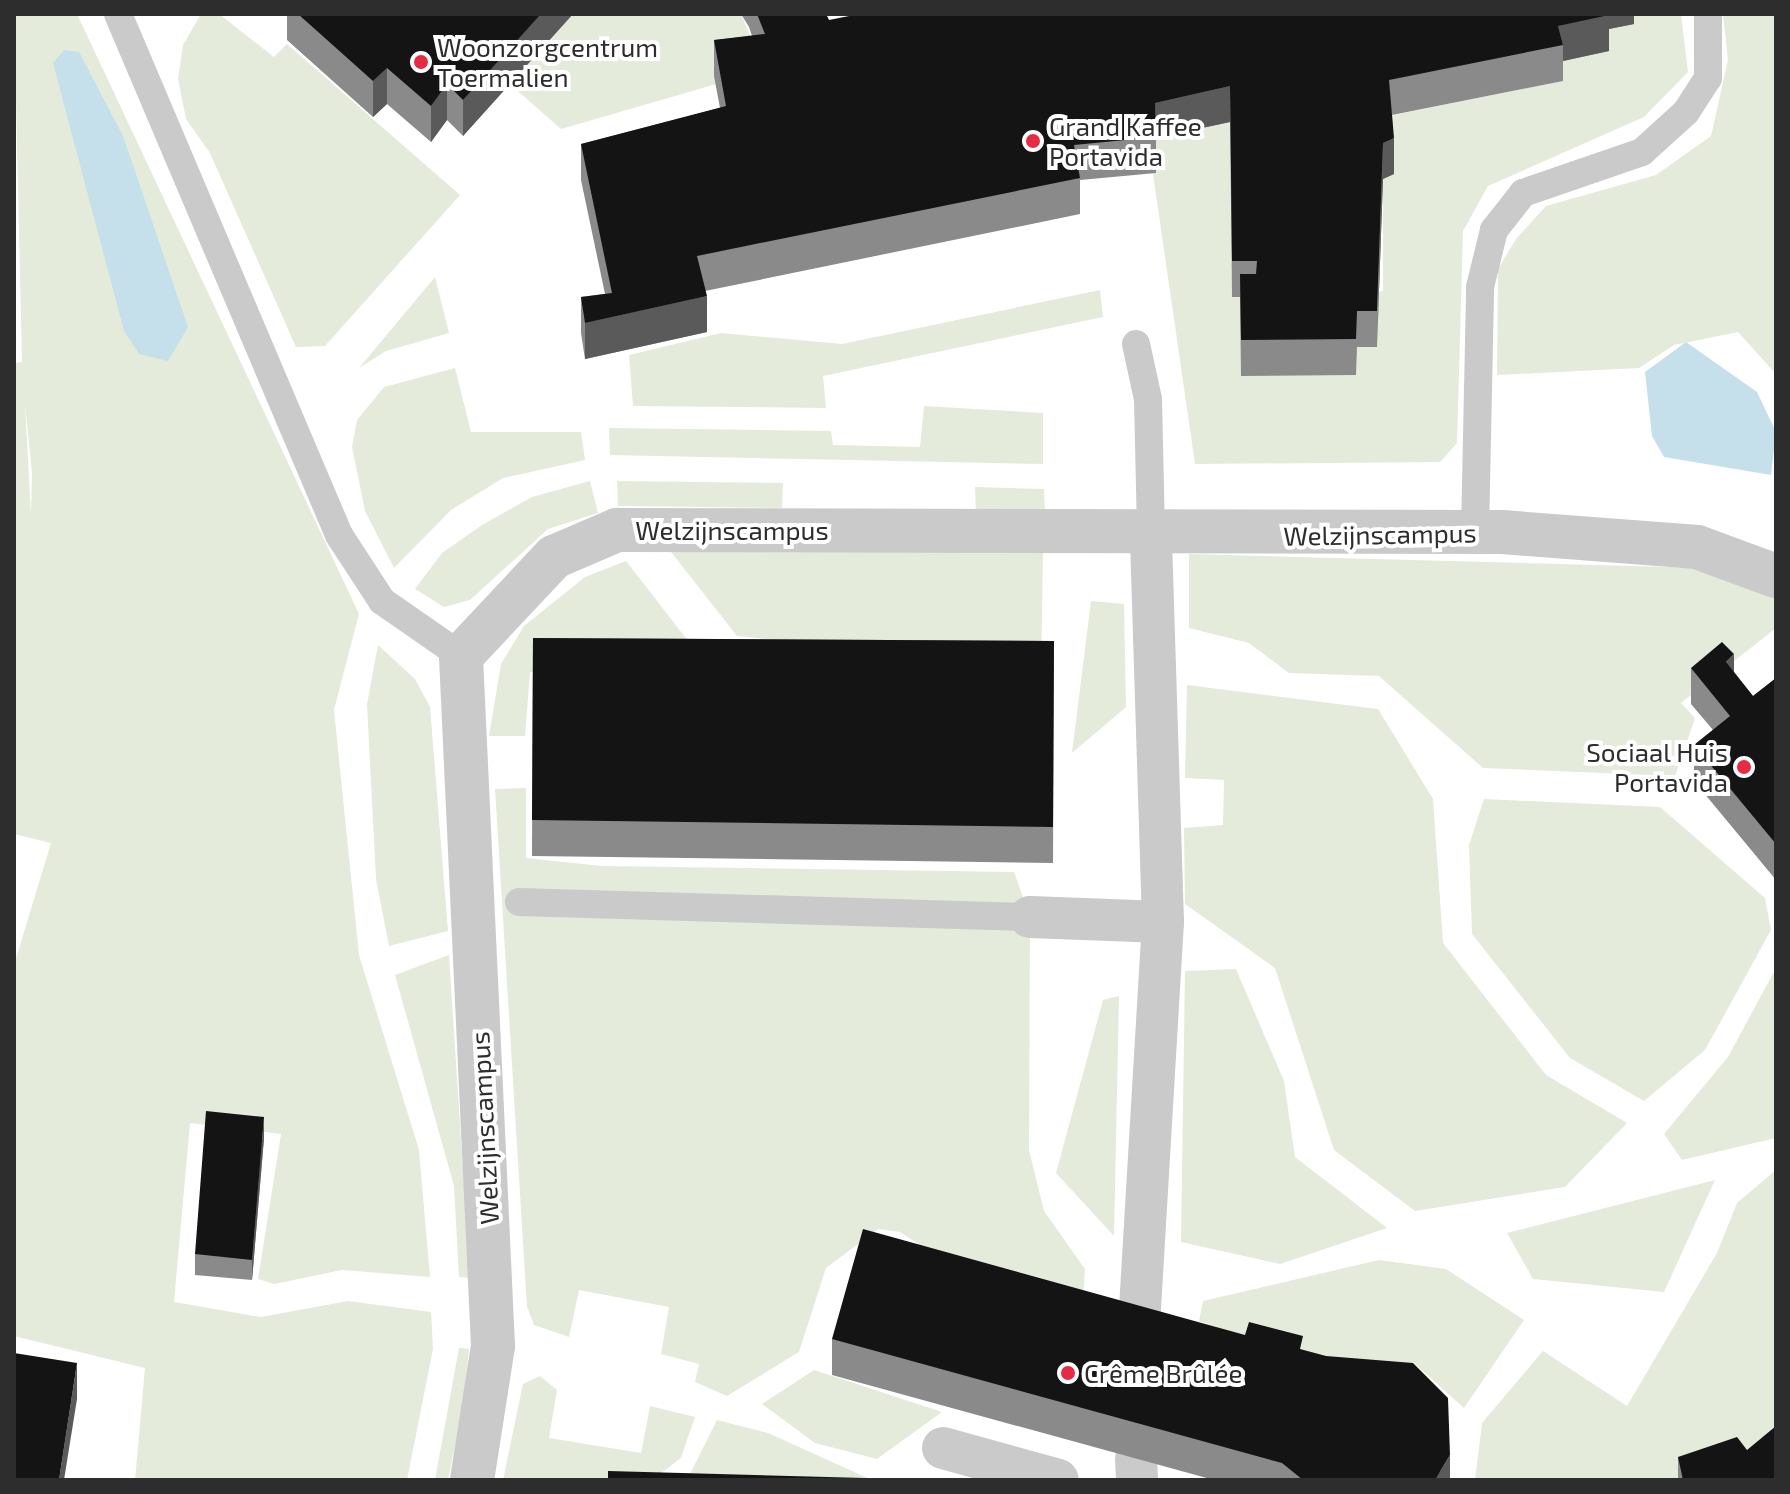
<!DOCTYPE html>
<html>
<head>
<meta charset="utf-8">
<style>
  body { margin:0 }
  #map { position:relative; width:1790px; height:1494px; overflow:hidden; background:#fff; font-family:"Exo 2",sans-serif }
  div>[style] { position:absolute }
  .green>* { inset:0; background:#e4ebda }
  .water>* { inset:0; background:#c5dfeb }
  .service>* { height:28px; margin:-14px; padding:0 14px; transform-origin:14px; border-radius:14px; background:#cacaca }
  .pedestrian>* { height:42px; margin:-21px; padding:0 21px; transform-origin:21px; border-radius:21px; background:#cacaca }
  .minor>* { height:44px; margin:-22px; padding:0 22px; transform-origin:22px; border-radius:22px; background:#cacaca }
  .wall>* { inset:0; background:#8a8a8a }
  .shaded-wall>* { inset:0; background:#5a5a5a }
  .building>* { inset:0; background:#141414 }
  .dots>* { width:22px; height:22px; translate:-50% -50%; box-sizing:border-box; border:4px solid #fff; border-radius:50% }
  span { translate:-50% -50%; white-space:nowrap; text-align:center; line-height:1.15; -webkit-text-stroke:8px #fff; paint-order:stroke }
  .poi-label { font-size:26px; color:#2d2d2d }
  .left { translate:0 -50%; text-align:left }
  .right { translate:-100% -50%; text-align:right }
  .street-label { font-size:26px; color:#2d2d2d }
  .frame { position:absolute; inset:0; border:16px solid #2d2d2d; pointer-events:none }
</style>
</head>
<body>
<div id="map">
  <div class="green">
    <i style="clip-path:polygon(evenodd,14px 14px,77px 14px,359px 614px,334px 710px,359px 955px,419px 1150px,430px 1277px,342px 1270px,274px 1284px,258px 1279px,281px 1134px,190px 1123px,174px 1302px,261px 1317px,348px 1301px,431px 1312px,433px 1349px,407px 1480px,135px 1480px,145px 1368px,14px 1336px,14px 965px,51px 843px,14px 834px,14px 363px,22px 362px,14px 14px,25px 404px,32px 473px,31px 515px,25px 404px)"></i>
    <i style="clip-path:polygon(201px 14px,219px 14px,274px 57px,287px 44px,460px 195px,325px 346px,296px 347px,210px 153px,186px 119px,178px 79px,183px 45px)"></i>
    <i style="clip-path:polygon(573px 14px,741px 14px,765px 70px,561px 129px,510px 84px)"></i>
    <i style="clip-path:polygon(1632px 14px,1681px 14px,1688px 72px,1644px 117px,1488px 186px,1463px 231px,1457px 443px,1440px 462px,1195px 464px,1153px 174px,1155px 139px,1230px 122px,1232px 296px,1257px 297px,1357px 347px,1375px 292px,1383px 291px,1383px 179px,1394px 174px,1389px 116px,1562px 81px,1558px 62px,1609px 51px,1604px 30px,1633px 24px)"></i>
    <i style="clip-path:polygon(1723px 14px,1776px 14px,1776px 374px,1738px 332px,1674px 345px,1639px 368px,1497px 375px,1498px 269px,1516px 239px,1546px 206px,1656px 175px,1711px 136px,1728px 60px)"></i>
    <i style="clip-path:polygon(435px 277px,449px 333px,386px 351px,359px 368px)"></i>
    <i style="clip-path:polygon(1100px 290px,1103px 317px,823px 376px,826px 408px,633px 406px,629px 355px,721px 333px,842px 344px)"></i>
    <i style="clip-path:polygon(455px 368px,471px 432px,581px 432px,585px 460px,503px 478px,451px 510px,394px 568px,365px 511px,352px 447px,357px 420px,384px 387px)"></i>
    <i style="clip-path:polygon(924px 406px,1043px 413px,1043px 464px,610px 455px,609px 428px,831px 431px,833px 445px,920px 447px)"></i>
    <i style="clip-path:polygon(590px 481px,598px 513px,548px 529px,470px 600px,444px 607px,415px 589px,442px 553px,482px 525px,532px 497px)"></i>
    <i style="clip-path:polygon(617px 481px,783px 483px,782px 508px,618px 506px)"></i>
    <i style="clip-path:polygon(975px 487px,1044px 489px,1045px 515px,976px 515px)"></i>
    <i style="clip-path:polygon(664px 543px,1043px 552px,1041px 676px,958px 659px,737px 636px)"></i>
    <i style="clip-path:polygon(1189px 554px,1707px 568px,1776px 595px,1776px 628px,1681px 703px,1695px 718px,1675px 776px,1483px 768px,1379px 676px,1289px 673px,1249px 643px,1189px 628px)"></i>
    <i style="clip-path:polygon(626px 561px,713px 673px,530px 672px,525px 736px,489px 736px,501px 664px,524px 626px,585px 577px)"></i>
    <i style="clip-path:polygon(1091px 601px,1124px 604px,1126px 707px,1072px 753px)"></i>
    <i style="clip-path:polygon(378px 645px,415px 679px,430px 707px,448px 931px,389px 946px,376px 879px,367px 704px)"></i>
    <i style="clip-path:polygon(1187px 685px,1378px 709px,1433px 799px,1443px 943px,1546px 1075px,1627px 1123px,1565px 1187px,1415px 1211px,1334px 1150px,1275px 968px,1185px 904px,1184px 828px,1223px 825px,1224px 780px,1185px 778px)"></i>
    <i style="clip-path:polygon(526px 788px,526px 858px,602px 866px,1014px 872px,1030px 917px,1029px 1150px,1044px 1211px,1085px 1269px,1082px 1316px,997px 1296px,900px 1232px,878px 1229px,826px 1268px,799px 1352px,727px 1396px,695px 1382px,699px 1364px,661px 1354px,669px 1307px,579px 1290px,569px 1337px,534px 1325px,527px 1307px,495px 789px)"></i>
    <i style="clip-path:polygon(1484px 799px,1660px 807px,1765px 898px,1771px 930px,1705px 1050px,1644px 1101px,1570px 1058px,1472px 934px,1469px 845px)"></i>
    <i style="clip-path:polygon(449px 955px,470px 1278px,459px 1277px,454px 1186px,395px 975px)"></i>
    <i style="clip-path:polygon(1776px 968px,1776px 1138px,1682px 1160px,1664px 1134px,1728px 1057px)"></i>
    <i style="clip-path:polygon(1236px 969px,1284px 1081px,1295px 1157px,1387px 1228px,1280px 1264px,1181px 1242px,1185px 971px)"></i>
    <i style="clip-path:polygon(1119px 996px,1114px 1236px,1056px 1173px,1103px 1000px)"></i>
    <i style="clip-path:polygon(1776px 1170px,1776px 1447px,1679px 1480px,1475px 1480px,1482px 1423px,1543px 1351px,1627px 1406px,1717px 1253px,1737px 1203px)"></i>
    <i style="clip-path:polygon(1715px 1180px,1664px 1292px,1533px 1279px,1507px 1233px)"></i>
    <i style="clip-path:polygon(1379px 1260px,1446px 1269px,1524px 1320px,1464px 1408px,1414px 1363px,1322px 1363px,1199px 1321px,1203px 1301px)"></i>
    <i style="clip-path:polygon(459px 1348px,469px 1349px,463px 1406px,448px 1480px,435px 1480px)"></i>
    <i style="clip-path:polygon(814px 1370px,942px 1412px,877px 1459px,815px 1443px,762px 1404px)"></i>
    <i style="clip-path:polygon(540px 1376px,557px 1390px,549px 1438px,641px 1453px,650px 1406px,695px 1417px,681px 1458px,652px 1480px,503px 1480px,523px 1384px)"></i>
    <i style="clip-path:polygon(717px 1420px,768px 1433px,872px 1480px,679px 1480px,691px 1472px)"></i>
  </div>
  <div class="water">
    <i style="clip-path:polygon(64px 50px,79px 52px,123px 136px,188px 327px,168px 361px,139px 354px,124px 331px,53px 63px)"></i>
    <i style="clip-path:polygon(1686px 342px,1757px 392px,1776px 432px,1771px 475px,1664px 457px,1652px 436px,1645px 372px)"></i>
  </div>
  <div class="service">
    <i style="left:118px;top:14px;width:566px;rotate:67.01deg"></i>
    <i style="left:339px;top:535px;width:79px;rotate:56.9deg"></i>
    <i style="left:382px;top:601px;width:96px;rotate:34.8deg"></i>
    <i style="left:1136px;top:344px;width:56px;rotate:77.7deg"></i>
    <i style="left:1148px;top:399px;width:137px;rotate:88.7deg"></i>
    <i style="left:1475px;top:533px;width:246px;rotate:-88.8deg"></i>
    <i style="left:1480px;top:287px;width:59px;rotate:-76.2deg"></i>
    <i style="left:1494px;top:230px;width:47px;rotate:-51.9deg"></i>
    <i style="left:1523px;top:193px;width:126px;rotate:-19deg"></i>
    <i style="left:1642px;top:152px;width:59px;rotate:-42.3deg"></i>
    <i style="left:1686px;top:112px;width:40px;rotate:-57.1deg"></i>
    <i style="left:1708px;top:78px;width:64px;rotate:-90deg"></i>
    <i style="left:519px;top:902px;width:511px;rotate:1.68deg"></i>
  </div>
  <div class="pedestrian">
    <i style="left:1030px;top:917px;width:133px;rotate:2.2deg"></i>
    <i style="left:1138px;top:1342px;width:421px;rotate:-86.6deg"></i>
    <i style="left:1163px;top:922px;width:386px;rotate:-91.8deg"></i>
    <i style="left:943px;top:1448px;width:119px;rotate:15.5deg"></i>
    <i style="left:1136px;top:1459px;width:21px;rotate:87deg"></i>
  </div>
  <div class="minor">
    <i style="left:472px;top:1480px;width:136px;rotate:-81.1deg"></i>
    <i style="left:493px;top:1346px;width:691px;rotate:-92.66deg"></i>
    <i style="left:461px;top:656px;width:136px;rotate:-46.8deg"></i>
    <i style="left:554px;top:557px;width:69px;rotate:-23.2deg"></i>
    <i style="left:617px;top:530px;width:885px;rotate:0.13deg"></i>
    <i style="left:1502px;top:532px;width:196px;rotate:4.4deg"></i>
    <i style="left:1697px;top:547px;width:84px;rotate:20.2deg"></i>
  </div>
  <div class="wall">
    <i style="clip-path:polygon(287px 14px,573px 14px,463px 136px,447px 120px,431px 142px,387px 104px,373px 117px,287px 40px)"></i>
    <i style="clip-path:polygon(741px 14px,826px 14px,829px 20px,1634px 14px,1634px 24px,1609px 29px,1609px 51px,1563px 61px,1563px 81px,1392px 115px,1394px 174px,1383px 179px,1377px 347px,1357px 347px,1356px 375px,1241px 376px,1240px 297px,1232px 297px,1230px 122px,1156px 138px,1156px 173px,1080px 180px,1080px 214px,705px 291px,707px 332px,585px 359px,581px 333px,581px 297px,605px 294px,581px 180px,581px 144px,720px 108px,714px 76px,714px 40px,752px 36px,749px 27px)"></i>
    <i style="clip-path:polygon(533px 638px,1054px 641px,1053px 863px,532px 856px)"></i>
    <i style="clip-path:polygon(1691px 668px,1734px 672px,1753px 696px,1776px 678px,1776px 880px,1694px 781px,1694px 745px,1713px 730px,1691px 704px)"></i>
    <i style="clip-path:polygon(264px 1138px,252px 1280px,195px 1275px,195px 1254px)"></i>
    <i style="clip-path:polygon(1245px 1335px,1303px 1350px,1450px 1480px,1214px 1480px,832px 1375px,832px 1339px)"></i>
    <i style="clip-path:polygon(1747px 1450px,1776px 1480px,1678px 1480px,1678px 1457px)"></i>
  </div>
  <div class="shaded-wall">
    <i style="clip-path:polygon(541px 14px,573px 14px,463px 136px,463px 100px)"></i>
    <i style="clip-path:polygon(1604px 14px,1634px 14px,1634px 24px,1609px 29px,1609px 51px,1563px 61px,1563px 45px,1558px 26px)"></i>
    <i style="clip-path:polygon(387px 68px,387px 104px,373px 117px,373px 81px)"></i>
    <i style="clip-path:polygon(447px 84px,447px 120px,431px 142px,431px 106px)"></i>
    <i style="clip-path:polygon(1230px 86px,1230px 122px,1156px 138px,1155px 103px)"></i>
    <i style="clip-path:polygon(1394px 138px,1394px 174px,1383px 179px,1377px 347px,1383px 143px)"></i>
    <i style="clip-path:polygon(707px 296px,707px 332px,585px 359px,585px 323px)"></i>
    <i style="clip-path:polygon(1734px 654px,1734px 690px,1726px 662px)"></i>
    <i style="clip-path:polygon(264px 1117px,264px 1138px,252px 1280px,252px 1260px)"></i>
    <i style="clip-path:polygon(77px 1363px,77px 1399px,64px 1480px,59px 1480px)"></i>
    <i style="clip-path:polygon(1450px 1455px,1450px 1480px,1435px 1480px)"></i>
  </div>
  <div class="building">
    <i style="clip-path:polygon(298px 14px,541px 14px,463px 100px,447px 84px,431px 106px,387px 68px,373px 81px)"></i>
    <i style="clip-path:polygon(757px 14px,826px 14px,829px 20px,859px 14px,1609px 14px,1609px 15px,1558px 26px,1563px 45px,1389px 80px,1394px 138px,1383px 143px,1377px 311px,1357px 311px,1356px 339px,1241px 340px,1240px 274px,1256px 274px,1257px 261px,1232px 261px,1230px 86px,1155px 103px,1156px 137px,1074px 145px,1080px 178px,697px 256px,707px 296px,585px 323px,581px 297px,612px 293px,581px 144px,726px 106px,714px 40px,765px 34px)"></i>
    <i style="clip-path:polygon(533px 638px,1054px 641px,1053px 827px,532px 820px)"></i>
    <i style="clip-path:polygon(1722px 642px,1734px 654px,1726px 662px,1753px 696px,1776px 678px,1776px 844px,1694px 745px,1730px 716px,1691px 668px)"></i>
    <i style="clip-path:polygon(206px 1111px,264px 1117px,252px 1260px,195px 1254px)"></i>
    <i style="clip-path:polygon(863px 1229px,1245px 1335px,1249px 1322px,1303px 1336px,1300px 1349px,1326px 1356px,1413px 1363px,1448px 1398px,1450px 1455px,1435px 1480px,1303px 1480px,1282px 1463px,832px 1339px)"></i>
    <i style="clip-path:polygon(14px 1353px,77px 1363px,59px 1480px,14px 1480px)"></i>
    <i style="clip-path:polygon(1776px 1426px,1776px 1480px,1683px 1480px,1678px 1457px,1737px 1437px,1747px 1450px)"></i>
    <i style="clip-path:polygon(608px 1471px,939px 1480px,608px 1480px)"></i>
  </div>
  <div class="dots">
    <i style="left:421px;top:62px;background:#e62c45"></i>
    <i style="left:1033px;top:141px;background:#e62c45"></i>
    <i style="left:1744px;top:767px;background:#e62c45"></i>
    <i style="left:1068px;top:1373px;background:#e62c45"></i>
  </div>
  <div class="poi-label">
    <span class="left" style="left:437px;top:62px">Woonzorgcentrum<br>Toermalien</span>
    <span class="left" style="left:1049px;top:141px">Grand Kaffee<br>Portavida</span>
    <span class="right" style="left:1728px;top:767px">Sociaal Huis<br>Portavida</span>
    <span class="left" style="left:1084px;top:1373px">Crême Brûlée</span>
  </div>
  <div class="street-label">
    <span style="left:732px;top:530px">Welzijnscampus</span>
    <span style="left:1380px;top:534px;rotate:-1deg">Welzijnscampus</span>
    <span style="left:484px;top:1128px;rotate:-93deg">Welzijnscampus</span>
  </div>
  <div class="frame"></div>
</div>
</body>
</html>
